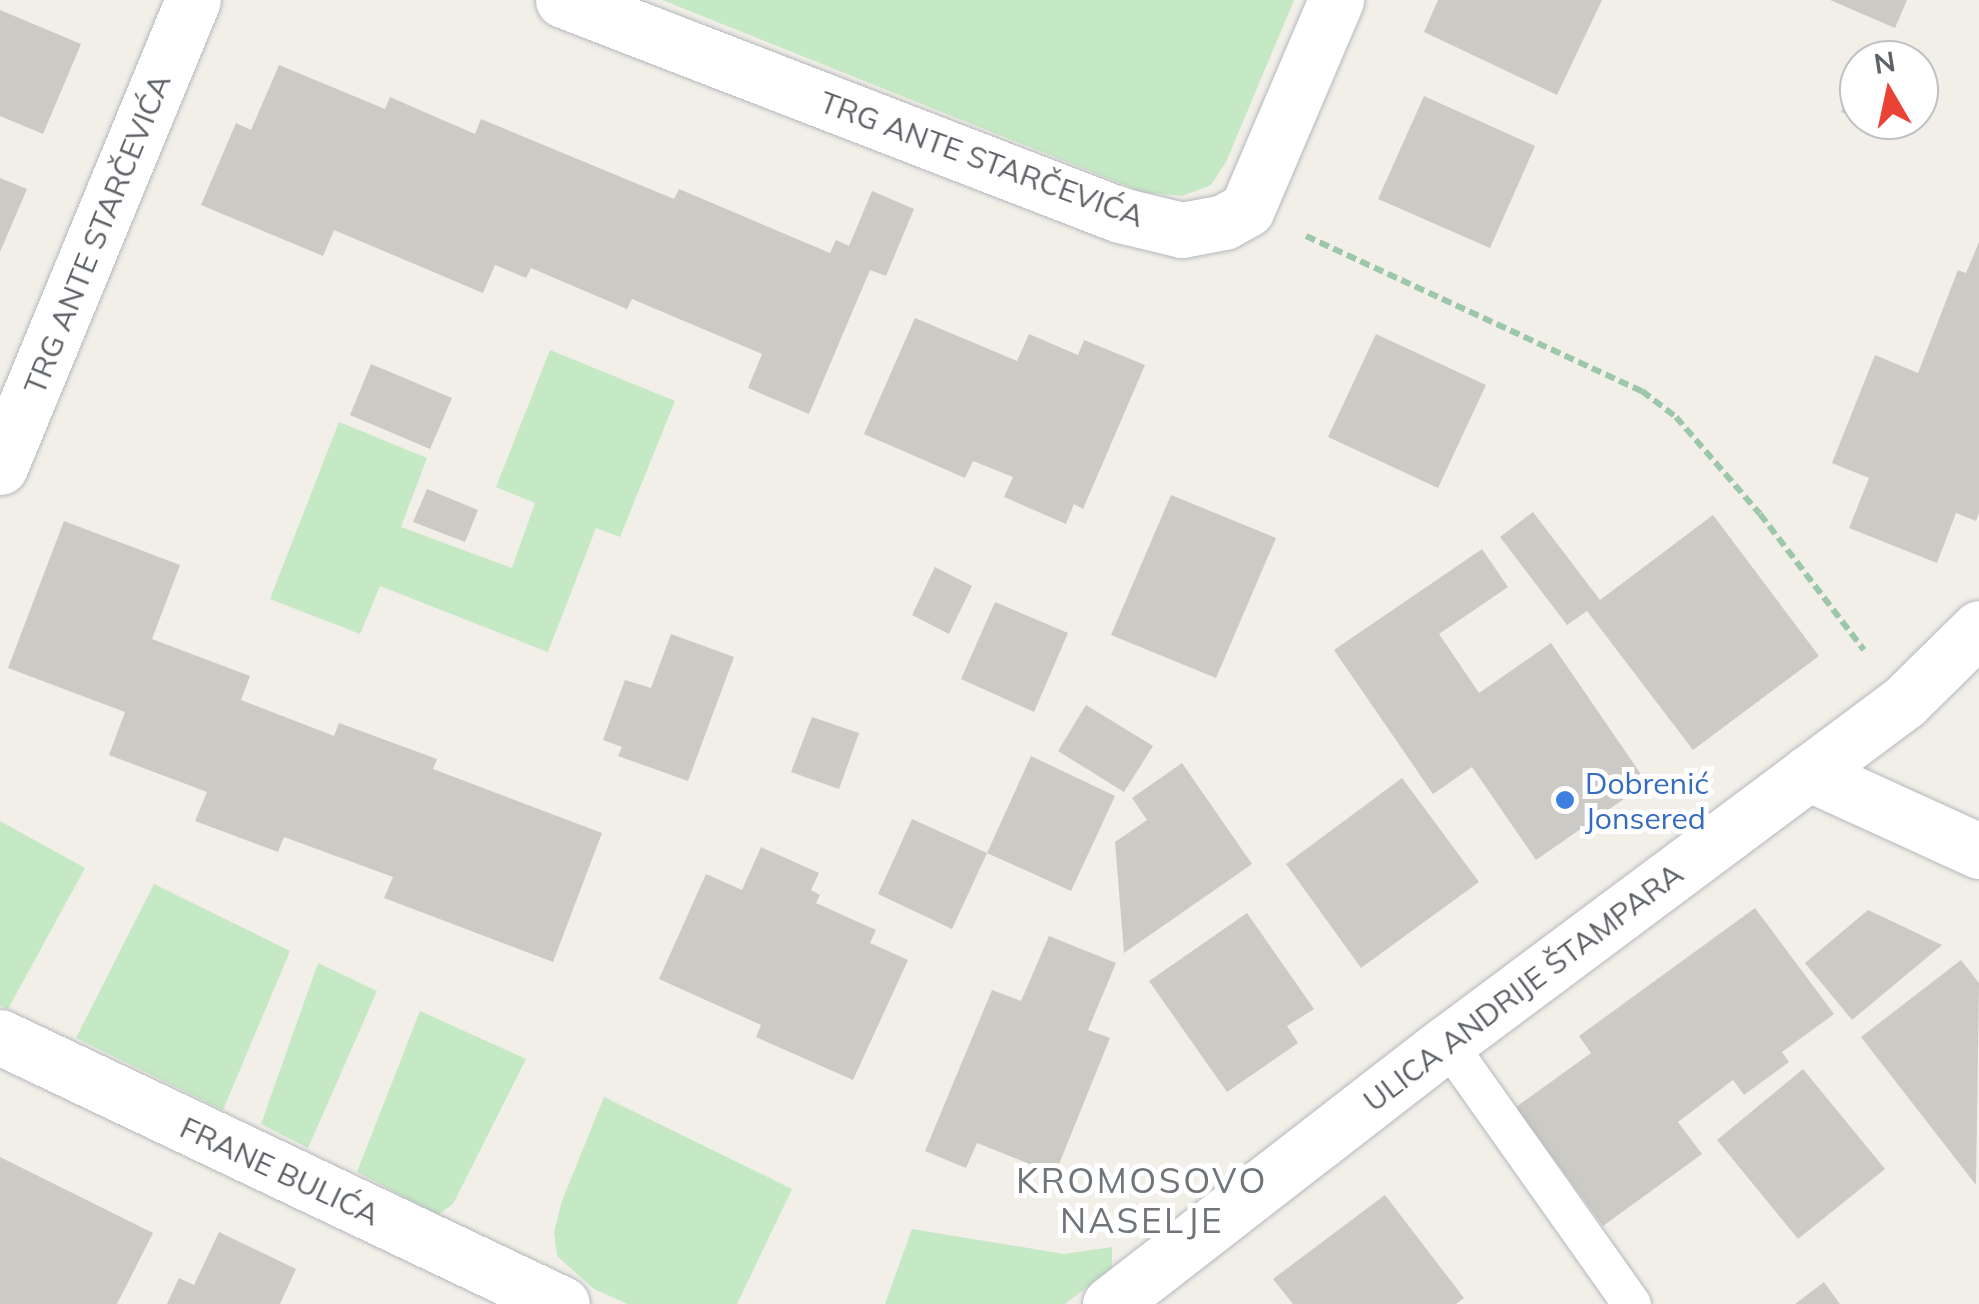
<!DOCTYPE html>
<html>
<head>
<meta charset="utf-8">
<style>
  body { margin:0 }
  #map { position:relative; width:1979px; height:1304px; overflow:hidden; background:#f1efe8; font-family:Mulish,sans-serif }
  div>[style] { position:absolute }
  .green>* { inset:0; background:#c5e8c5 }
  .building>* { inset:0; background:#cccac5 }
  .path>* { height:6px; margin-top:-3px; transform-origin:0; background:repeating-linear-gradient(90deg,#9cc7a9 0 10px,transparent 0 15px) }
  .roads { filter:drop-shadow(0 0 2px #b5b8bc) drop-shadow(0 0 2px #b5b8bc) }
  .service>* { height:38px; margin:-19px; padding:0 19px; transform-origin:19px; border-radius:19px; background:#fff }
  .minor>* { height:55px; margin:-27.5px; padding:0 27.5px; transform-origin:27.5px; border-radius:27.5px; background:#fff }
  .dots>* { width:28px; height:28px; translate:-50% -50%; box-sizing:border-box; border:5px solid #fff; border-radius:50% }
  span { translate:-50% -50%; white-space:nowrap; text-align:center; line-height:1.15; -webkit-text-stroke:10px #fff; paint-order:stroke }
  .street-label { font-size:30px; color:#5f6368 }
  .shop-label { font-size:30px; color:#366cbe }
  .left { translate:0 -50%; text-align:left }
  .quarter-label { font-size:35px; color:#70757a; letter-spacing:2.5px }
  .north { position:absolute; left:1839px; top:40px; width:100px; height:100px; box-sizing:border-box; background:#fff; border:2px solid #bfc1c3; border-radius:50%; rotate:351deg; font-size:28px; font-weight:700; line-height:40px; text-align:center; color:#5f6368 }
  .north::after { content:''; display:block; margin:auto; width:35px; height:45px; background:#ea4335; clip-path:polygon(50% 0,100% 100%,50% 72%,0 100%) }
</style>
</head>
<body>
<div id="map">
  <div class="green">
    <i style="clip-path:polygon(662px 0,1294px 0,1226px 162px,1211px 185px,1182px 196px,1142px 192px)"></i>
    <i style="clip-path:polygon(550px 350px,675px 401px,620px 537px,596px 528px,548px 652px,380px 586px,360px 634px,270px 599px,339px 422px,427px 458px,401px 527px,512px 568px,535px 503px,496px 487px)"></i>
    <i style="clip-path:polygon(0 821px,85px 868px,8px 1009px,0 1005px)"></i>
    <i style="clip-path:polygon(154px 884px,290px 951px,223px 1110px,76px 1038px)"></i>
    <i style="clip-path:polygon(318px 963px,377px 991px,308px 1148px,261px 1124px)"></i>
    <i style="clip-path:polygon(420px 1011px,526px 1059px,453px 1204px,438px 1215px,357px 1172px)"></i>
    <i style="clip-path:polygon(604px 1097px,792px 1189px,737px 1304px,628px 1304px,594px 1289px,557px 1256px,554px 1232px,562px 1201px)"></i>
    <i style="clip-path:polygon(912px 1229px,1064px 1254px,1112px 1247px,1112px 1268px,1065px 1304px,885px 1304px)"></i>
  </div>
  <div class="building">
    <i style="clip-path:polygon(1438px 0,1602px 0,1557px 95px,1424px 32px)"></i>
    <i style="clip-path:polygon(1830px 0,1907px 0,1895px 28px)"></i>
    <i style="clip-path:polygon(0 10px,81px 44px,43px 134px,0 116px)"></i>
    <i style="clip-path:polygon(279px 65px,385px 109px,390px 97px,475px 134px,481px 119px,674px 199px,679px 189px,830px 253px,836px 240px,849px 246px,872px 191px,914px 209px,886px 276px,870px 270px,809px 414px,748px 388px,762px 354px,632px 299px,627px 309px,531px 268px,526px 278px,495px 265px,483px 293px,334px 230px,323px 256px,201px 205px,236px 123px,251px 130px)"></i>
    <i style="clip-path:polygon(1854px 82px,1859px 84px,1859px 119px,1841px 112px)"></i>
    <i style="clip-path:polygon(1424px 96px,1535px 146px,1490px 248px,1378px 199px)"></i>
    <i style="clip-path:polygon(1861px 120px,1904px 120px,1898px 135px)"></i>
    <i style="clip-path:polygon(0 178px,27px 189px,0 252px)"></i>
    <i style="clip-path:polygon(1979px 242px,1979px 513px,1976px 521px,1956px 513px,1937px 563px,1849px 528px,1869px 478px,1832px 463px,1875px 355px,1918px 373px,1958px 270px,1966px 273px)"></i>
    <i style="clip-path:polygon(915px 318px,1017px 361px,1029px 334px,1078px 355px,1084px 340px,1145px 365px,1083px 509px,1074px 504px,1066px 524px,1004px 497px,1013px 477px,973px 461px,965px 478px,864px 434px)"></i>
    <i style="clip-path:polygon(1376px 334px,1486px 385px,1438px 488px,1328px 437px)"></i>
    <i style="clip-path:polygon(371px 364px,452px 398px,430px 449px,350px 415px)"></i>
    <i style="clip-path:polygon(427px 489px,478px 510px,465px 542px,413px 522px)"></i>
    <i style="clip-path:polygon(1171px 495px,1276px 538px,1216px 678px,1111px 635px)"></i>
    <i style="clip-path:polygon(1533px 512px,1600px 600px,1713px 515px,1819px 656px,1693px 750px,1587px 611px,1567px 625px,1500px 537px)"></i>
    <i style="clip-path:polygon(64px 521px,180px 565px,152px 639px,250px 676px,241px 700px,334px 736px,339px 723px,437px 759px,433px 769px,602px 833px,553px 962px,384px 898px,393px 877px,284px 837px,278px 852px,195px 821px,207px 792px,109px 755px,125px 712px,8px 668px)"></i>
    <i style="clip-path:polygon(1482px 549px,1508px 587px,1439px 634px,1479px 693px,1551px 643px,1647px 783px,1536px 860px,1472px 767px,1433px 794px,1334px 650px)"></i>
    <i style="clip-path:polygon(935px 567px,972px 586px,949px 634px,912px 615px)"></i>
    <i style="clip-path:polygon(995px 602px,1068px 633px,1034px 712px,961px 679px)"></i>
    <i style="clip-path:polygon(671px 634px,734px 657px,688px 781px,618px 756px,622px 747px,603px 740px,625px 680px,651px 688px)"></i>
    <i style="clip-path:polygon(1086px 705px,1153px 746px,1124px 792px,1058px 751px)"></i>
    <i style="clip-path:polygon(812px 717px,859px 733px,839px 789px,791px 772px)"></i>
    <i style="clip-path:polygon(1031px 756px,1115px 796px,1071px 891px,987px 853px,952px 929px,878px 894px,912px 819px,987px 853px)"></i>
    <i style="clip-path:polygon(1182px 763px,1252px 864px,1124px 953px,1115px 842px,1147px 820px,1132px 798px)"></i>
    <i style="clip-path:polygon(1402px 778px,1479px 882px,1361px 968px,1286px 864px)"></i>
    <i style="clip-path:polygon(761px 847px,819px 873px,811px 890px,820px 895px,816px 903px,876px 930px,870px 943px,908px 960px,853px 1080px,756px 1037px,761px 1025px,659px 979px,706px 874px,742px 890px)"></i>
    <i style="clip-path:polygon(1755px 908px,1834px 1014px,1782px 1052px,1789px 1062px,1744px 1095px,1733px 1080px,1678px 1122px,1702px 1154px,1603px 1226px,1516px 1107px,1591px 1053px,1579px 1036px)"></i>
    <i style="clip-path:polygon(1868px 910px,1942px 945px,1852px 1020px,1805px 963px)"></i>
    <i style="clip-path:polygon(1247px 913px,1314px 1009px,1287px 1026px,1298px 1043px,1227px 1092px,1149px 981px)"></i>
    <i style="clip-path:polygon(1049px 936px,1116px 963px,1088px 1030px,1110px 1038px,1055px 1174px,977px 1143px,966px 1168px,925px 1151px,992px 990px,1021px 1001px)"></i>
    <i style="clip-path:polygon(1961px 960px,1979px 983px,1976px 1185px,1861px 1037px)"></i>
    <i style="clip-path:polygon(1803px 1069px,1885px 1169px,1798px 1239px,1717px 1140px)"></i>
    <i style="clip-path:polygon(0 1157px,153px 1233px,117px 1304px,0 1304px)"></i>
    <i style="clip-path:polygon(1385px 1195px,1464px 1298px,1456px 1304px,1293px 1304px,1273px 1279px)"></i>
    <i style="clip-path:polygon(219px 1232px,296px 1269px,280px 1304px,167px 1304px,179px 1278px,194px 1285px)"></i>
    <i style="clip-path:polygon(1824px 1282px,1840px 1304px,1795px 1304px)"></i>
  </div>
  <div class="path">
    <i style="left:1306px;top:236px;width:370px;rotate:24.8deg"></i>
    <i style="left:1642px;top:391px;width:43px;rotate:37.4deg"></i>
    <i style="left:1676px;top:417px;width:128px;rotate:49.1deg"></i>
    <i style="left:1760px;top:514px;width:171px;rotate:52.6deg"></i>
  </div>
  <div class="roads">
    <div class="service">
      <i style="left:1447px;top:1043px;width:320px;rotate:54.7deg"></i>
    </div>
    <div class="minor">
      <i style="left:563px;top:0;width:597px;rotate:21.11deg"></i>
      <i style="left:1120px;top:215px;width:64px;rotate:13.6deg"></i>
      <i style="left:1182px;top:230px;width:43px;rotate:-10.8deg"></i>
      <i style="left:1224px;top:222px;width:26px;rotate:-29deg"></i>
      <i style="left:1247px;top:209px;width:227px;rotate:-66.9deg"></i>
      <i style="left:0;top:467px;width:505px;rotate:-67.55deg"></i>
      <i style="left:1808px;top:773px;width:188px;rotate:24.5deg"></i>
      <i style="left:0;top:1037px;width:622px;rotate:25.41deg"></i>
      <i style="left:1110px;top:1304px;width:426px;rotate:-37.8deg"></i>
      <i style="left:1447px;top:1043px;width:570px;rotate:-36.73deg"></i>
      <i style="left:1904px;top:702px;width:105px;rotate:-44.6deg"></i>
    </div>
  </div>
  <div class="dots">
    <i style="left:1565px;top:800px;background:#3f7fe0"></i>
  </div>
  <div class="street-label">
    <span style="left:982px;top:159px;rotate:20deg">TRG ANTE STARČEVIĆA</span>
    <span style="left:97px;top:234px;rotate:-68deg">TRG ANTE STARČEVIĆA</span>
    <span style="left:1523px;top:987px;rotate:-37deg">ULICA ANDRIJE ŠTAMPARA</span>
    <span style="left:280px;top:1171px;rotate:25deg">FRANE BULIĆA</span>
  </div>
  <div class="shop-label">
    <span class="left" style="left:1585px;top:800px">Dobrenić<br>Jonsered</span>
  </div>
  <div class="quarter-label">
    <span style="left:1142px;top:1200px">KROMOSOVO<br>NASELJE</span>
  </div>
  <div class="north">N</div>
</div>
</body>
</html>
